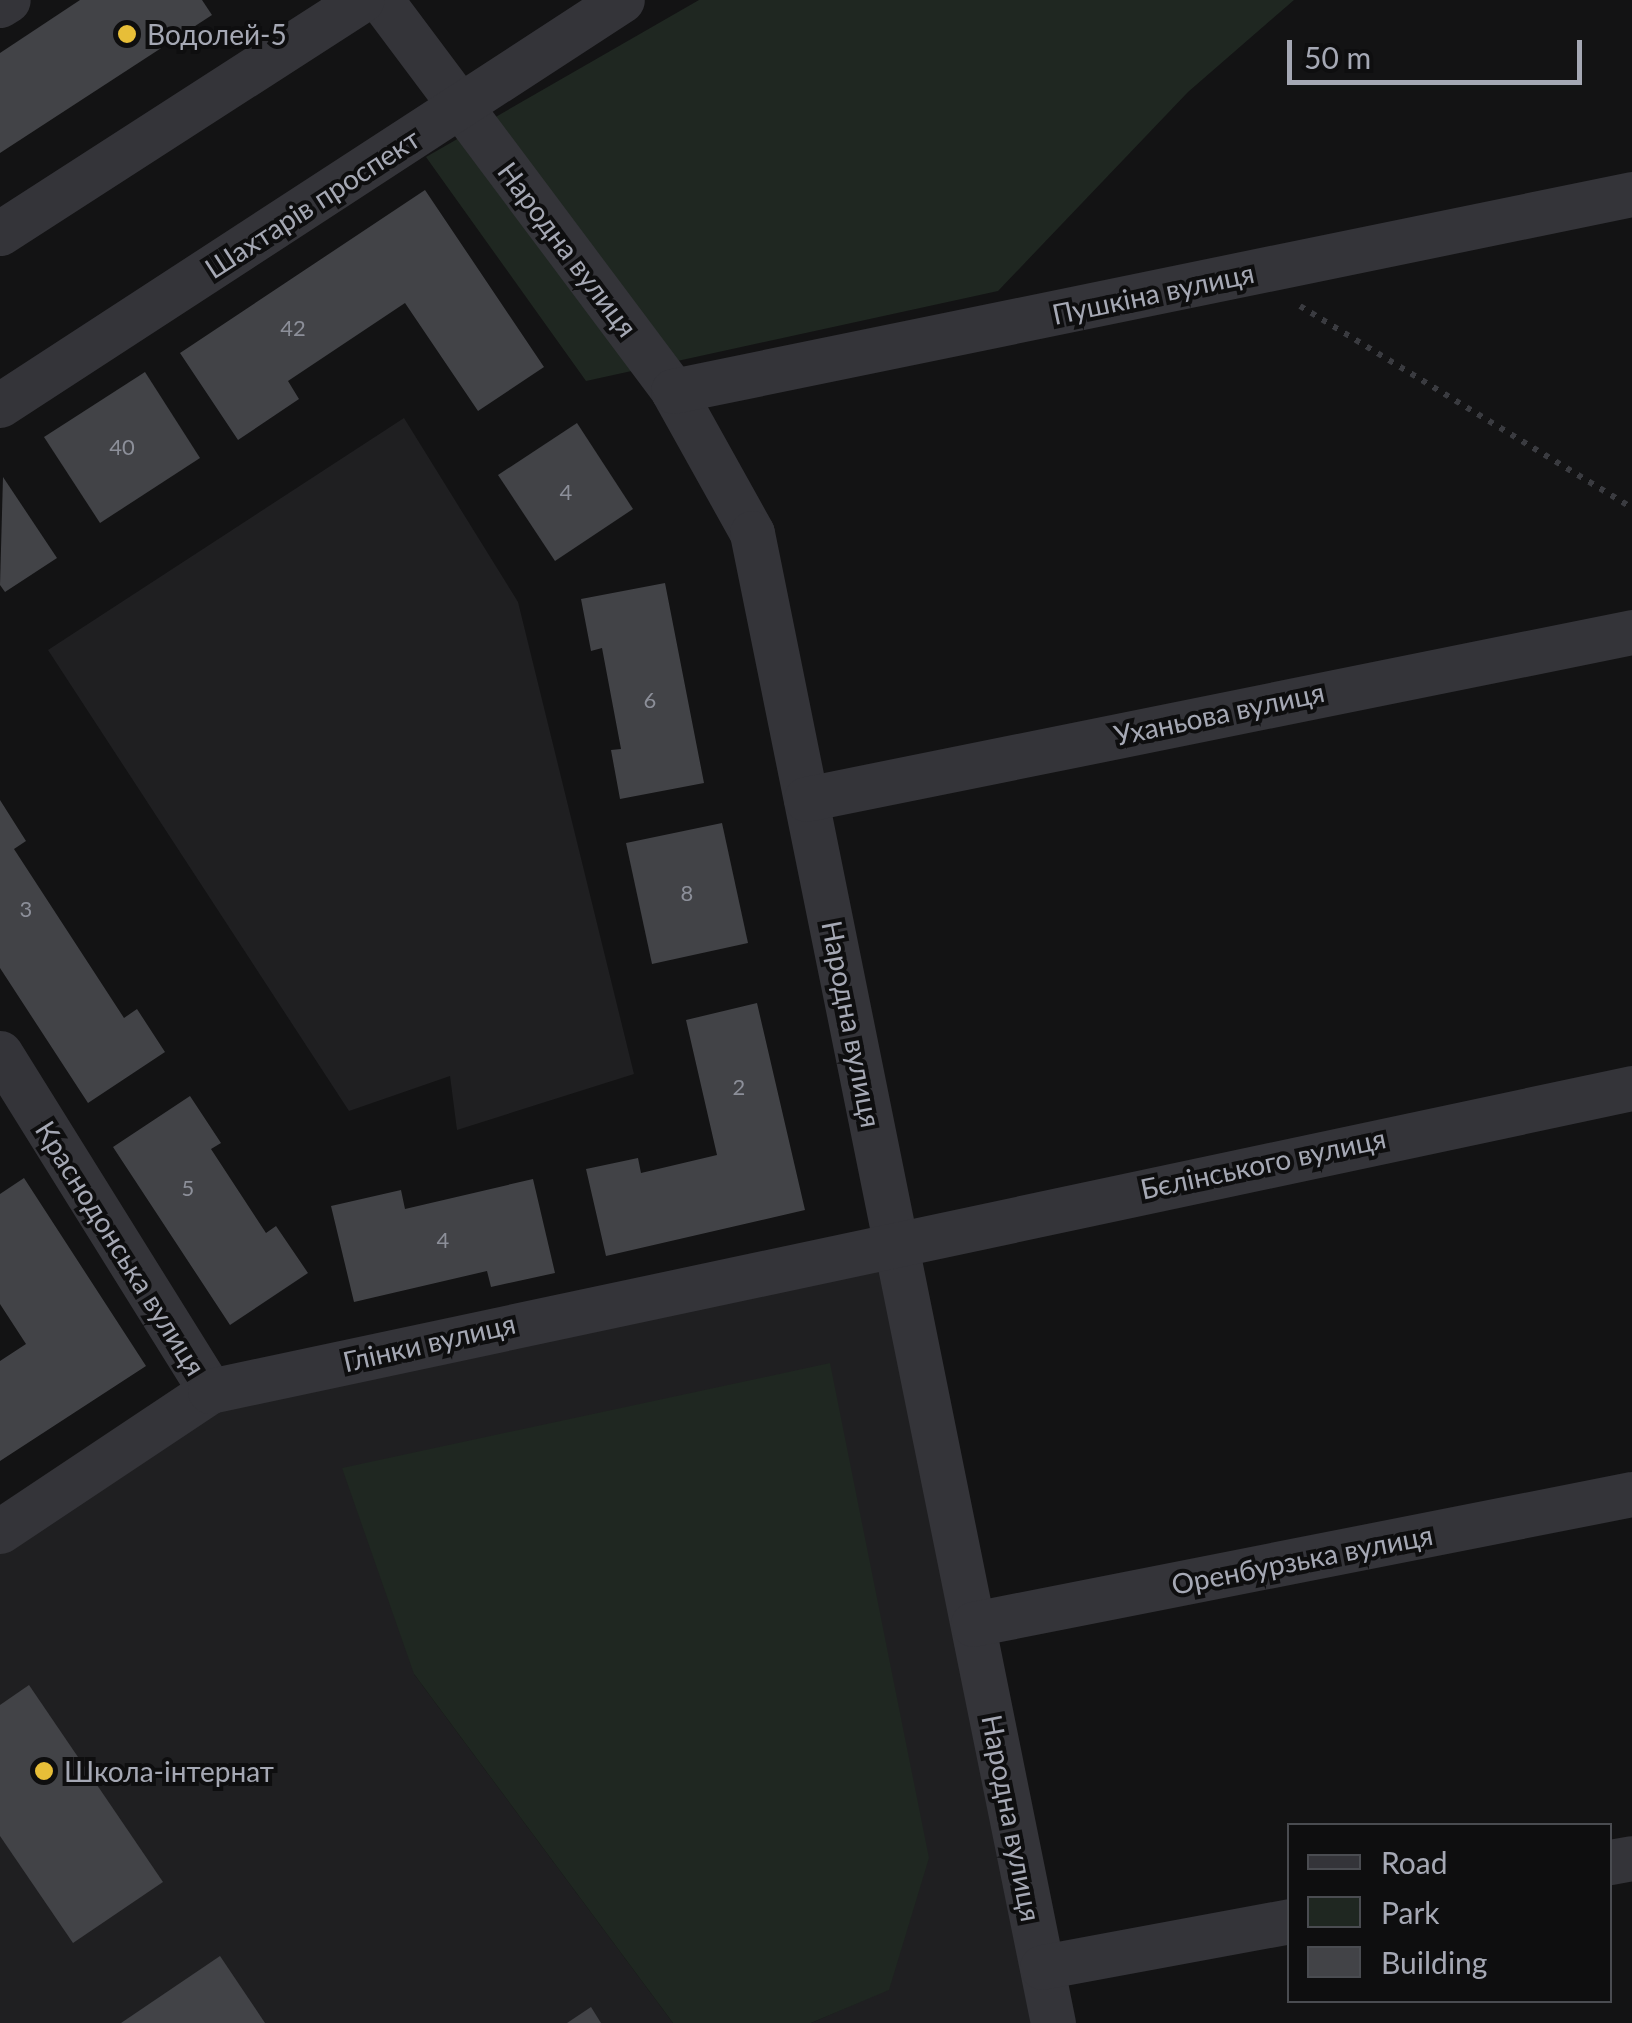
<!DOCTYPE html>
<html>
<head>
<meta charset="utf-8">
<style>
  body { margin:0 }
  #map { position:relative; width:1632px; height:2023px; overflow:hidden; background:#131314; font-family:Lato,sans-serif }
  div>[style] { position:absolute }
  .built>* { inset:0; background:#1f1f21 }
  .green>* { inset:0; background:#1f2721 }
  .building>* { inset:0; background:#424347 }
  .path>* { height:6px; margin-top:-3px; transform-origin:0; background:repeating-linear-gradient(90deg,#3a3b40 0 5px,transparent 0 13px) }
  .minor>* { height:45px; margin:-22.5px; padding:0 22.5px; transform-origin:22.5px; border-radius:22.5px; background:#343439 }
  .dots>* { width:28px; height:28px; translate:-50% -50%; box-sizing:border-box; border:5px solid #0e0e0f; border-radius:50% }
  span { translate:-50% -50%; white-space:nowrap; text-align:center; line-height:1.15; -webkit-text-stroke:8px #0e0e0f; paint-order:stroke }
  .number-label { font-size:22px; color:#8c8f99 }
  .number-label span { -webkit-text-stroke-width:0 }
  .poi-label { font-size:28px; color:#a5a8b4 }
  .left { translate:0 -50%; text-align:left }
  .street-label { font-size:28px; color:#a5a8b4 }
  .legend { position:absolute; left:1287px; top:1823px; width:325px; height:180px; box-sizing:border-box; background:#0e0e0f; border:2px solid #4a4c51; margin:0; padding:12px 18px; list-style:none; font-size:30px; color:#a5a8b4 }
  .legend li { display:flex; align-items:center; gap:20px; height:50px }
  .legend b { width:50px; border:2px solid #4a4c51 }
  .scale { position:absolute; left:1287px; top:40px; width:295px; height:45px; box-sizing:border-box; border:5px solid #a5a8b4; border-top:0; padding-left:12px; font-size:30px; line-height:35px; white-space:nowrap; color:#a5a8b4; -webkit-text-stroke:8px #0e0e0f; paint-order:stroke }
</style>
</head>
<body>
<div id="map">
  <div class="built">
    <i style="clip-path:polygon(404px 418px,518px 602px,634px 1074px,457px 1130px,450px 1076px,349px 1111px,48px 650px)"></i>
    <i style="clip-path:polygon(895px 1239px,1053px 2023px,811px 2023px,889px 1989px,414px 1674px,673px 2023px,0 2023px,0 1531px,210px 1391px)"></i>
  </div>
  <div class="green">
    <i style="clip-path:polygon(699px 0,1294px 0,1188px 92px,998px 291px,586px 381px,426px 157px)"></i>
    <i style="clip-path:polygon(830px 1363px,929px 1858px,889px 1990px,811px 2023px,673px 2023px,414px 1674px,342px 1468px)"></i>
  </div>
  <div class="building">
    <i style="clip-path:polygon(80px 0,202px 0,212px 15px,0 153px,0 53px)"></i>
    <i style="clip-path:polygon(425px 190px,544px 367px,478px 411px,405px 303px,288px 381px,299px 399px,238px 440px,180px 353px)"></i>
    <i style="clip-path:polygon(145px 372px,200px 458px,100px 523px,44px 437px)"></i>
    <i style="clip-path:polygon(577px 423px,633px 509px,555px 561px,498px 475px)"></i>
    <i style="clip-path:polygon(3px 477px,57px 558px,5px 592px,0 585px)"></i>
    <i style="clip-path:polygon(665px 583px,704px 783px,620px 799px,611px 750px,621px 749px,602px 648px,591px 651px,581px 599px)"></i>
    <i style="clip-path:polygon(0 800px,26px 841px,14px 849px,124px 1018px,137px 1009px,165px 1052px,88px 1103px,0 968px)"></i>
    <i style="clip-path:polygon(722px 823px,748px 943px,652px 964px,626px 843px)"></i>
    <i style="clip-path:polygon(757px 1003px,805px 1210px,606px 1256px,586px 1169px,638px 1158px,641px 1173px,717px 1155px,686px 1020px)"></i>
    <i style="clip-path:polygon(190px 1096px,221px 1143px,211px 1149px,266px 1233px,276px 1226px,308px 1273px,230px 1325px,113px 1147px)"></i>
    <i style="clip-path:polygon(24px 1178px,146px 1366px,0 1461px,0 1361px,26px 1344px,0 1304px,0 1194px)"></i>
    <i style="clip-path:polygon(533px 1179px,555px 1273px,491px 1287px,487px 1271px,354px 1302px,331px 1206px,401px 1190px,405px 1209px)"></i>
    <i style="clip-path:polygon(29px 1685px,163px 1882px,73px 1943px,0 1836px,0 1705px)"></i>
    <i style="clip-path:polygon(220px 1956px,265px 2023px,121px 2023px)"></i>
    <i style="clip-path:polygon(591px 2007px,601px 2023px,567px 2023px)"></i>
  </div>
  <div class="path">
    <i style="left:1300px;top:306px;width:389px;rotate:31.3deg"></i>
  </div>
  <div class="minor">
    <i style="left:381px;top:0;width:488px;rotate:53.2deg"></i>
    <i style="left:673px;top:391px;width:162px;rotate:60.9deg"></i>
    <i style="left:752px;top:533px;width:1520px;rotate:78.58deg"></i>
    <i style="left:0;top:5px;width:9px;rotate:-32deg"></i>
    <i style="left:0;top:233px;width:430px;rotate:-32.8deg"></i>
    <i style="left:673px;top:391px;width:979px;rotate:-11.61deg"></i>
    <i style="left:0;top:405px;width:742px;rotate:-33.07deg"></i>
    <i style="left:806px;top:799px;width:843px;rotate:-11.43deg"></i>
    <i style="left:0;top:1053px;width:398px;rotate:58.1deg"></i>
    <i style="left:0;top:1531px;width:252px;rotate:-33.7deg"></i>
    <i style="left:210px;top:1391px;width:1454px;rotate:-12.03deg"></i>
    <i style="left:973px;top:1624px;width:672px;rotate:-11.16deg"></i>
    <i style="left:1610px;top:1862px;width:22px;rotate:-10deg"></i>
    <i style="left:1042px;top:1967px;width:252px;rotate:-10.5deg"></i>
  </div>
  <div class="dots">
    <i style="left:127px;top:34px;background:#e7be38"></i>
    <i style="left:44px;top:1771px;background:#e7be38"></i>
  </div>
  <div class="number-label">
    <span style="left:293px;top:328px">42</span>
    <span style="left:122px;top:447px">40</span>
    <span style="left:566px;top:492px">4</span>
    <span style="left:650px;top:700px">6</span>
    <span style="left:687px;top:893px">8</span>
    <span style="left:26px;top:909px">3</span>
    <span style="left:739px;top:1087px">2</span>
    <span style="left:188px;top:1188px">5</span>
    <span style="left:443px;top:1240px">4</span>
  </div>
  <div class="poi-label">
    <span class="left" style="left:147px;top:34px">Водолей-5</span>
    <span class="left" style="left:64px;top:1771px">Школа-інтернат</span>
  </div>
  <div class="street-label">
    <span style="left:312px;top:203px;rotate:-33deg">Шахтарів проспект</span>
    <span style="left:568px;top:249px;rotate:53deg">Народна вулиця</span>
    <span style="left:1153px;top:293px;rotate:-12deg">Пушкіна вулиця</span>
    <span style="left:1219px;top:713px;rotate:-12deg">Уханьова вулиця</span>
    <span style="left:852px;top:1024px;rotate:79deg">Народна вулиця</span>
    <span style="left:1263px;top:1163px;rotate:-12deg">Бєлінського вулиця</span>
    <span style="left:121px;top:1248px;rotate:58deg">Краснодонська вулиця</span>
    <span style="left:429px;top:1342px;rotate:-13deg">Глінки вулиця</span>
    <span style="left:1302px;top:1559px;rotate:-11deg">Оренбурзька вулиця</span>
    <span style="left:1012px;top:1818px;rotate:79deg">Народна вулиця</span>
  </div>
  <ul class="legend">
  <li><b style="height:12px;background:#343439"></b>Road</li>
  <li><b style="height:28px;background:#1f2721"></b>Park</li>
  <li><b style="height:28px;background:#424347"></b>Building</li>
  </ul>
  <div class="scale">50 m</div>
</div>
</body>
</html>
